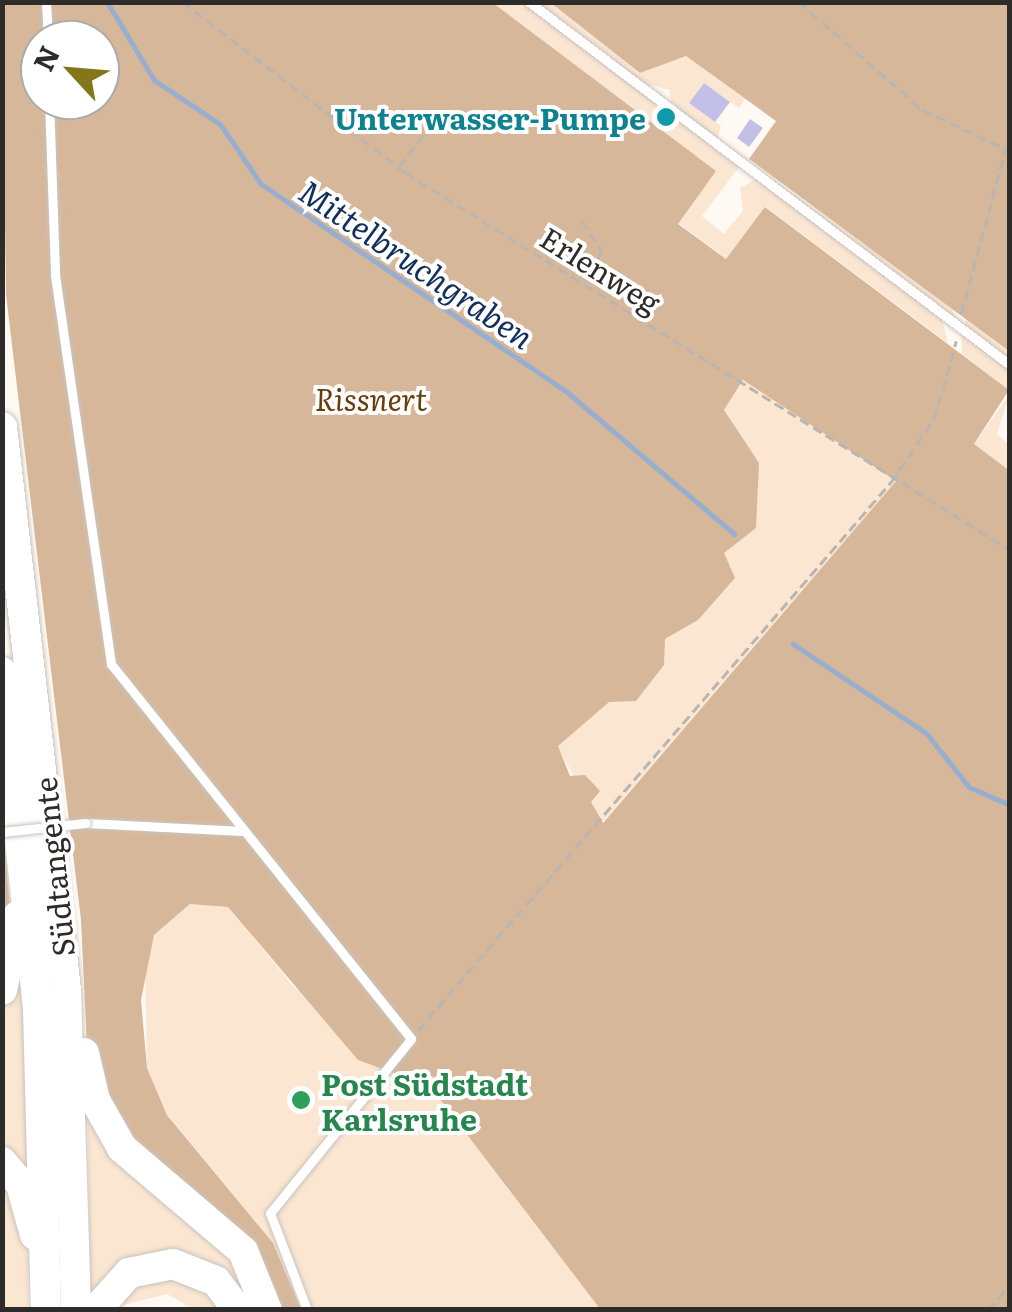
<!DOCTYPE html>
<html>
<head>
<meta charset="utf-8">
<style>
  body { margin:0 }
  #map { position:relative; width:1012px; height:1312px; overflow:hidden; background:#fff9f4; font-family:Literata,serif }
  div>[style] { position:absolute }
  .green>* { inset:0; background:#fbe6d2 }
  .forest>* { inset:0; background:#d7b799 }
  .stream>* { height:5px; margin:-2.5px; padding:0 2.5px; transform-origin:2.5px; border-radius:2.5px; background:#97aecf }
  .building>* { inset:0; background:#c4bfe7 }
  .path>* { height:2.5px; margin-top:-1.25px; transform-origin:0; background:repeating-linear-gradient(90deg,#b9b5b1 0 10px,transparent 0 15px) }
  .roads { filter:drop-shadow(0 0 2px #c9c3bd) drop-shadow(0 0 2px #c9c3bd) }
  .service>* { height:9px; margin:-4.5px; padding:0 4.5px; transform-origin:4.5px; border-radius:4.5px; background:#fff }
  .trunk>* { height:30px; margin:-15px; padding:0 15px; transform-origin:15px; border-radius:15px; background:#fff }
  .bridges { filter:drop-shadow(0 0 2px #c9c3bd) drop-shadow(0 0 2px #c9c3bd) }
  .service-bridge>* { height:9px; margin:-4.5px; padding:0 4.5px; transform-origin:4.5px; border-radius:4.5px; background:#fff }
  .dots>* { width:28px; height:28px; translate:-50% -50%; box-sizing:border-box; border:5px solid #fff; border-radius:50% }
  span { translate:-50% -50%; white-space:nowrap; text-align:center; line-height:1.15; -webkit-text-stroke:8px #fff; paint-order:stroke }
  .culture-label { font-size:30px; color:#0d838f; font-weight:700 }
  .right { translate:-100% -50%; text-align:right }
  .street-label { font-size:30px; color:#2e2c2a }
  .park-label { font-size:30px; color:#683e0a; font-style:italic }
  .leisure-label { font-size:30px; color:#27864d; font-weight:700 }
  .left { translate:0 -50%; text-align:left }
  .water-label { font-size:32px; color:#12305b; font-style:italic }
  .frame { position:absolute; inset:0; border:5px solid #2e2c2a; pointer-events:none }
  .north { position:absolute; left:20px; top:20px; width:100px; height:100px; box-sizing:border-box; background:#fff; border:2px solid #ababaa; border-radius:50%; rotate:296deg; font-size:28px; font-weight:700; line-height:40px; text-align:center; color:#2e2c2a }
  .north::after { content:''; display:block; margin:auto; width:35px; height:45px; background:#847619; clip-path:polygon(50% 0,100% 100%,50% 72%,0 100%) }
</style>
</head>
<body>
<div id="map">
  <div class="green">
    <i style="clip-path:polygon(493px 3px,523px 3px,739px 167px,702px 216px,724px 234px,743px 211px,740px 188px,756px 179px,942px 319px,948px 343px,766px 207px,727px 259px,678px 223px,716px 171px)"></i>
    <i style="clip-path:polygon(537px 3px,551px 3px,640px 73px,686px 56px,745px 99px,739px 108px,704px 83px,689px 103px,721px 126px,717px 139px,672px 105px,669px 90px,632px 80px)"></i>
    <i style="clip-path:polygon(724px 145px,952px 306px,954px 318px,937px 304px)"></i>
    <i style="clip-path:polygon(967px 318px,1009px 351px,1009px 360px,964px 325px)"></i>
    <i style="clip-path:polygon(961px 333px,1009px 369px,1009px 390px,962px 354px)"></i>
    <i style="clip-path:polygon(744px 380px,896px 481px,602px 823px,557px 747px,665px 639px,698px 620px,724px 553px,724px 410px)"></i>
    <i style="clip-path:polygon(1009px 395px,997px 434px,1009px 445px,1009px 471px,974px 444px)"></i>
    <i style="clip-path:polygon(190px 904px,228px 907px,293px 986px,391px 1069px,430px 1086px,600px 1309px,301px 1309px,273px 1243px,167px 1114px,147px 1068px,145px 966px,154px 935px)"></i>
    <i style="clip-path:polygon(21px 974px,32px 1176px,3px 1152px,3px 1008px)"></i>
    <i style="clip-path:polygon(88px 1117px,233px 1251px,261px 1309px,208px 1267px,90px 1298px)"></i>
    <i style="clip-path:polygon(2px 1172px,28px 1223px,28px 1309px,3px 1309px)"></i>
    <i style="clip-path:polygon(185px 1273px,230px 1309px,193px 1309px,167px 1294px,104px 1310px,116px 1292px)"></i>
  </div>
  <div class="forest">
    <i style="clip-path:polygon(evenodd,2px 3px,493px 3px,716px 171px,678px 224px,726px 259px,765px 207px,1009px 390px,974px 444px,1010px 471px,1009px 1309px,600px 1309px,430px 1086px,358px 1060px,228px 907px,190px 904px,154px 935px,141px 1000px,147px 1068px,167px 1115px,273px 1243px,301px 1309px,276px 1309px,130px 1144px,87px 1048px,81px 920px,6px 295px,2px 3px,40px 40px,100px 40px,100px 100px,40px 100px,40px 40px,2px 3px,743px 380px,896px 481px,603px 823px,591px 802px,600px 791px,585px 775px,570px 776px,558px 746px,609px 702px,636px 701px,664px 665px,665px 639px,698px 620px,735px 578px,724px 553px,756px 528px,759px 463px,724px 410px,743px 380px)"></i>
    <i style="clip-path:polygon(551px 3px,1009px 3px,1009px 351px,749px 159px,776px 121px,686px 56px,640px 73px)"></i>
    <i style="clip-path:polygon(2px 817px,10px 908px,2px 964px)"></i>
  </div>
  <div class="stream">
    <i style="left:107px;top:2px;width:91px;rotate:58.9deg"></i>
    <i style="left:154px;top:80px;width:79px;rotate:33.7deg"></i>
    <i style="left:220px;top:124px;width:73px;rotate:55.7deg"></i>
    <i style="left:261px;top:184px;width:371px;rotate:34.2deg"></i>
    <i style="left:568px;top:393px;width:218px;rotate:40.3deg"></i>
    <i style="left:793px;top:644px;width:160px;rotate:33.8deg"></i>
    <i style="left:926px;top:733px;width:69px;rotate:51.5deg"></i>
    <i style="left:969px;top:787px;width:45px;rotate:23.7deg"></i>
  </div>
  <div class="building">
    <i style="clip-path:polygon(704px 83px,730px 102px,715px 122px,689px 103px)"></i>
    <i style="clip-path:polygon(750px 119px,763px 128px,749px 147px,737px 138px)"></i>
  </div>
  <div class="path">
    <i style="left:183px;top:2px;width:281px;rotate:37.5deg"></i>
    <i style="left:406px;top:173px;width:712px;rotate:31.97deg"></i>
    <i style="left:799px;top:2px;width:164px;rotate:41.1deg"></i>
    <i style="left:923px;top:110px;width:96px;rotate:25.2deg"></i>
    <i style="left:399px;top:166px;width:47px;rotate:-51.9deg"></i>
    <i style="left:428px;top:129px;width:48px"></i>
    <i style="left:582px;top:221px;width:36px;rotate:56deg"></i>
    <i style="left:602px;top:251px;width:34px;rotate:117deg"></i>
    <i style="left:961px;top:314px;width:188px;rotate:-74.9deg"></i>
    <i style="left:418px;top:1030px;width:724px;rotate:-49.2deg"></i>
    <i style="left:891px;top:482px;width:76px;rotate:-55.7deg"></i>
    <i style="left:934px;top:419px;width:81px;rotate:-74.2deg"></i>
    <i style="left:365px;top:1307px;width:4px;rotate:56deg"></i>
    <i style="left:988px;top:1310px;width:33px;rotate:-49deg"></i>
  </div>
  <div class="roads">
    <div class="service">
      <i style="left:46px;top:2px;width:38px;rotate:87deg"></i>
      <i style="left:529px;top:2px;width:603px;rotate:37.04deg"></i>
      <i style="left:49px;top:100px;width:175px;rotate:88deg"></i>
      <i style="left:55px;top:275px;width:393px;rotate:81.8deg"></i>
      <i style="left:111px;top:664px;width:480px;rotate:51.3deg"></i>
      <i style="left:411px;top:1039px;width:224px;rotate:129deg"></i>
      <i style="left:270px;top:1213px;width:104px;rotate:69.1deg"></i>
      <i style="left:86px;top:823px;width:156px;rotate:2.9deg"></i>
    </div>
    <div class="trunk">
      <i style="left:2px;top:427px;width:567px;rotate:83.51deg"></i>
      <i style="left:66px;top:990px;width:320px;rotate:88.2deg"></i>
      <i style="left:2px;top:672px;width:339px;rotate:83.9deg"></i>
      <i style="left:38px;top:1009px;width:301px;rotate:88.5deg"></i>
      <i style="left:2px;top:990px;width:76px;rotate:-77.8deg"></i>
      <i style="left:84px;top:1053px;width:48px;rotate:76.8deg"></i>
      <i style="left:95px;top:1100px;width:55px;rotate:60.6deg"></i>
      <i style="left:122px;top:1148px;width:159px;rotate:40.4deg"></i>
      <i style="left:243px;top:1251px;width:64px;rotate:67.9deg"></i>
      <i style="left:2px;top:1162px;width:30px;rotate:50deg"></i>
      <i style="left:21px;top:1185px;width:52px;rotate:74.4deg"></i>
      <i style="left:96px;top:1310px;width:50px;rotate:-48.3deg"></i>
      <i style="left:129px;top:1273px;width:45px;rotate:-11.6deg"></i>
      <i style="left:173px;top:1264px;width:46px;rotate:21.6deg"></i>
      <i style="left:216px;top:1281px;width:36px;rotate:53deg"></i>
    </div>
  </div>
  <div class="bridges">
    <div class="service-bridge">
      <i style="left:2px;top:832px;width:84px;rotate:-6.1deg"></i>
    </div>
  </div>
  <div class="dots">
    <i style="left:666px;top:117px;background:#0f9aa8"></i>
    <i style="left:301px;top:1100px;background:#2e9e5b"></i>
  </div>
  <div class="culture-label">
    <span class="right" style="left:646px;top:117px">Unterwasser-Pumpe</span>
  </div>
  <div class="street-label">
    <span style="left:601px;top:269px;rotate:32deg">Erlenweg</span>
    <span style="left:53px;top:867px;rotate:-96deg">Südtangente</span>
  </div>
  <div class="park-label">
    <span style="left:371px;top:398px">Rissnert</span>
  </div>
  <div class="leisure-label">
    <span class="left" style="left:321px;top:1100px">Post Südstadt<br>Karlsruhe</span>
  </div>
  <div class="water-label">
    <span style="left:417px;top:263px;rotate:34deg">Mittelbruchgraben</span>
  </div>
  <div class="frame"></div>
  <div class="north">N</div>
</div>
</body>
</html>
